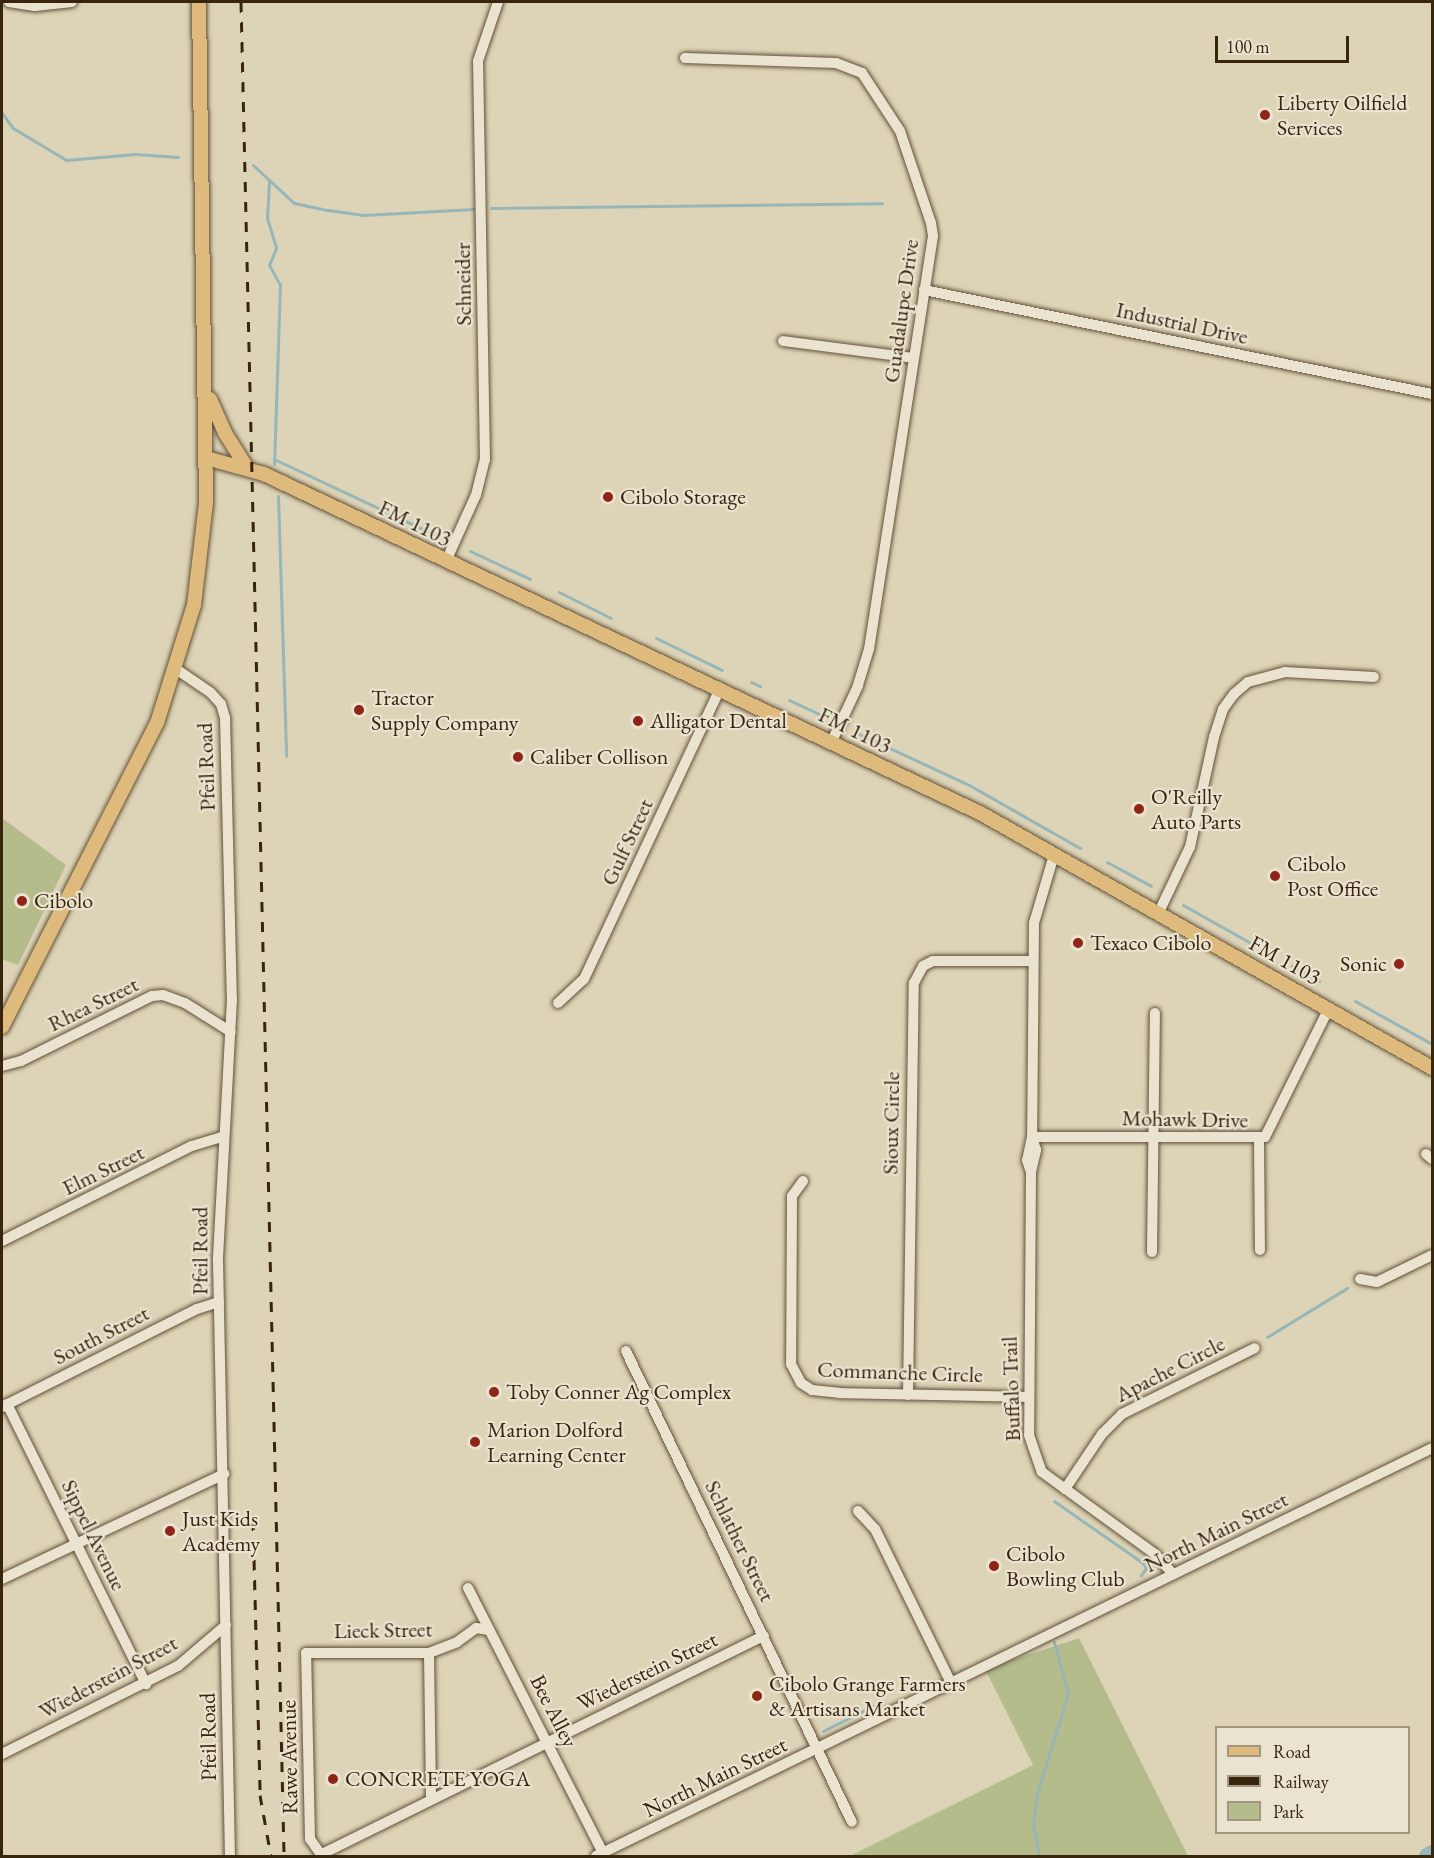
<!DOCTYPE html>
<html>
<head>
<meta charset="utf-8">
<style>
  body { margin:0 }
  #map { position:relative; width:1434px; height:1858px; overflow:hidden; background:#ddd4b7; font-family:"EB Garamond",serif }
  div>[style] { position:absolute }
  .green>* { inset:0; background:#b4bc8c }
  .stream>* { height:3px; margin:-1.5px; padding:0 1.5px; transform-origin:1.5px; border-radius:1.5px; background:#97b6b8 }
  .river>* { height:16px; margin:-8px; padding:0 8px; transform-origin:8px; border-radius:8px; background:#97b6b8 }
  .roads { filter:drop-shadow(0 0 2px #625038) drop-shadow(0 0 2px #625038) }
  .minor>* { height:10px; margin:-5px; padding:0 5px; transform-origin:5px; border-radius:5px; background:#e9e3d0 }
  .major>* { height:14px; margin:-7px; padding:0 7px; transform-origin:7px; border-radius:7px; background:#deba7c }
  .rail>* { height:3px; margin-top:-1.5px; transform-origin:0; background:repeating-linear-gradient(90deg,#39240e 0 10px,transparent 0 20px) }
  .dots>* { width:16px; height:16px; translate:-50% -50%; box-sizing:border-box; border:3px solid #e9e3d0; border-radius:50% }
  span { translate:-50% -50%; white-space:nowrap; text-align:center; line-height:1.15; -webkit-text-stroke:4.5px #e9e3d0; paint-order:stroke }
  .poi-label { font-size:22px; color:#39240e }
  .left { translate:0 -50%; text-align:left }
  .right { translate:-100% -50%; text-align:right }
  .street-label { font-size:22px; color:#39240e }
  .frame { position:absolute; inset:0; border:3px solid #39240e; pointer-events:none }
  .legend { position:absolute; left:1215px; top:1726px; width:195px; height:108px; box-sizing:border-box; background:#e9e3d0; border:2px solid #a39782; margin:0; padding:8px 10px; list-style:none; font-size:18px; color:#39240e }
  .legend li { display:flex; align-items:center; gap:12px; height:30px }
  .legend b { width:30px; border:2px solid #a39782 }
  .scale { position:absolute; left:1215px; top:36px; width:134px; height:27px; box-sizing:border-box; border:3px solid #39240e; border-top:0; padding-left:8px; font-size:18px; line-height:21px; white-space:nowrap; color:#39240e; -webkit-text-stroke:4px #e9e3d0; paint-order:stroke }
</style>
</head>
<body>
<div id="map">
  <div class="green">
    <i style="clip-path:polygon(2px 818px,66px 865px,18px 965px,2px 959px)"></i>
    <i style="clip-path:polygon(1079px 1638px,1188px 1856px,850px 1856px,1033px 1765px,985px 1669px)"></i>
  </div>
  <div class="stream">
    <i style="left:2px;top:113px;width:19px;rotate:54deg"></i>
    <i style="left:13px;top:128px;width:62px;rotate:31.1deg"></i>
    <i style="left:66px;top:160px;width:69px;rotate:-5deg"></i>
    <i style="left:135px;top:154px;width:43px;rotate:4deg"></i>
    <i style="left:253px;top:165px;width:56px;rotate:42.8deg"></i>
    <i style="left:294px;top:203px;width:35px;rotate:12deg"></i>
    <i style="left:328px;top:210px;width:36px;rotate:8deg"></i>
    <i style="left:364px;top:215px;width:110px;rotate:-3.1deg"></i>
    <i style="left:269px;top:181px;width:37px;rotate:93deg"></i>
    <i style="left:267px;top:218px;width:31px;rotate:73deg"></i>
    <i style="left:276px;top:248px;width:18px;rotate:112deg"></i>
    <i style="left:269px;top:265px;width:23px;rotate:61deg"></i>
    <i style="left:280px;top:285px;width:179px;rotate:91.9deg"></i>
    <i style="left:491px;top:208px;width:391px;rotate:-0.7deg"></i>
    <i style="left:274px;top:459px;width:181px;rotate:25.2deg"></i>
    <i style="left:278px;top:496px;width:260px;rotate:88.2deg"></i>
    <i style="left:470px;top:551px;width:66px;rotate:25deg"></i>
    <i style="left:559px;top:592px;width:58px;rotate:26.6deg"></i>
    <i style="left:656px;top:638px;width:73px;rotate:25.9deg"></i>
    <i style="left:751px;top:682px;width:10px;rotate:24deg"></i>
    <i style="left:789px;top:700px;width:40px;rotate:25deg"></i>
    <i style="left:855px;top:732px;width:126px;rotate:24.9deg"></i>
    <i style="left:969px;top:785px;width:128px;rotate:29.6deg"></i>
    <i style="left:1107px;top:862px;width:50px;rotate:28.6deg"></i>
    <i style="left:1183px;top:905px;width:94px;rotate:29.3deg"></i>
    <i style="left:1292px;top:966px;width:31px;rotate:29deg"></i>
    <i style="left:1355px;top:1001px;width:88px;rotate:29.2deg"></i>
    <i style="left:1267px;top:1337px;width:94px;rotate:-31.5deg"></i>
    <i style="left:1054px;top:1501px;width:108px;rotate:34.9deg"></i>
    <i style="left:1143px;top:1563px;width:6px;rotate:59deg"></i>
    <i style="left:1146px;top:1568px;width:9px;rotate:126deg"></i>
    <i style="left:823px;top:1731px;width:56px;rotate:-26.6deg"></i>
    <i style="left:1039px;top:1856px;width:31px;rotate:-101deg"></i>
    <i style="left:1033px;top:1826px;width:33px;rotate:-83deg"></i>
    <i style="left:1037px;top:1793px;width:104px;rotate:-72.6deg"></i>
    <i style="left:1068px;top:1694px;width:54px;rotate:-105.1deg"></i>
  </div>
  <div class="river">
    <i style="left:1427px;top:1856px;width:6px;rotate:-31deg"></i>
  </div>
  <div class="roads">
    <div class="minor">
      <i style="left:9px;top:2px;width:26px;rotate:9deg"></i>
      <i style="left:35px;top:6px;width:37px;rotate:-6deg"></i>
      <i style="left:685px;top:58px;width:151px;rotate:1.9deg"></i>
      <i style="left:836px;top:63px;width:28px;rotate:21deg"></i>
      <i style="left:862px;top:73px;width:69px;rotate:56.8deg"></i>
      <i style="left:900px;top:131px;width:97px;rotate:71.4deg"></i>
      <i style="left:931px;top:223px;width:13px;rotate:81deg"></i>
      <i style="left:933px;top:236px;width:418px;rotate:98.8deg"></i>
      <i style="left:869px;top:649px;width:39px;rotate:107deg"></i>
      <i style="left:858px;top:686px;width:61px;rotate:115.3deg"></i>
      <i style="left:924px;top:290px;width:519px;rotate:11.57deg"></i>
      <i style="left:783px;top:341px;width:132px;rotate:7.4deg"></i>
      <i style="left:446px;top:561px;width:72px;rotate:-65.6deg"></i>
      <i style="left:476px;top:495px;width:36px;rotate:-76deg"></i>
      <i style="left:485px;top:460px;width:399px;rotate:-91deg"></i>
      <i style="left:478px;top:61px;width:62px;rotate:-71.3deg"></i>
      <i style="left:176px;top:669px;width:42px;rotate:34.4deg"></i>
      <i style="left:211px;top:693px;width:15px;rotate:48deg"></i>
      <i style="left:221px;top:704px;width:15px;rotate:74deg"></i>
      <i style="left:225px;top:718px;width:281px;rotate:88.6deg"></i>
      <i style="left:232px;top:999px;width:261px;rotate:93.1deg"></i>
      <i style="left:218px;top:1260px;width:596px;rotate:88.85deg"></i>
      <i style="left:1054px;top:855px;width:71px;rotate:106.4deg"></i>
      <i style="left:1034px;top:923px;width:214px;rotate:90.5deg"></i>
      <i style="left:1032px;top:1137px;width:24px;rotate:102deg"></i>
      <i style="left:1027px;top:1160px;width:13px;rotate:72deg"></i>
      <i style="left:1031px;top:1172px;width:263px;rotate:90.4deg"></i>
      <i style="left:1029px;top:1435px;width:39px;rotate:71deg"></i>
      <i style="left:1042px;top:1472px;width:140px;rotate:36deg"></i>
      <i style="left:1155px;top:1554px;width:27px;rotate:48deg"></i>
      <i style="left:1158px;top:914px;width:74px;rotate:-64.5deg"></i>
      <i style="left:1190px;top:847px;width:113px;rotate:-77.7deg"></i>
      <i style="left:1214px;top:737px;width:29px;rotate:-72deg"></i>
      <i style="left:1223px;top:709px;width:19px;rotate:-54deg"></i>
      <i style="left:1234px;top:694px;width:18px;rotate:-41deg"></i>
      <i style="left:1248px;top:682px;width:38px;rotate:-15deg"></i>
      <i style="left:1285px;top:672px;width:89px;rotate:3.2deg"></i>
      <i style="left:558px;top:1003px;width:35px;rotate:-43deg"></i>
      <i style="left:584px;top:979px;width:320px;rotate:-64.9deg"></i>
      <i style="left:2px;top:1066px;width:20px;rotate:-15deg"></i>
      <i style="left:21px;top:1061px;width:146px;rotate:-26.4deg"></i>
      <i style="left:152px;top:996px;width:11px;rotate:-5deg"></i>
      <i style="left:163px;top:995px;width:23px;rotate:20deg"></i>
      <i style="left:185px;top:1003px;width:54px;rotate:32.2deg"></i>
      <i style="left:1032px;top:1137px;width:233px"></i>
      <i style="left:1265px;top:1137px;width:144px;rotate:-63.6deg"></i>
      <i style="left:1259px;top:1140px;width:110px;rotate:89.5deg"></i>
      <i style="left:1426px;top:1154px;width:8px;rotate:40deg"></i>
      <i style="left:1031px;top:1172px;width:23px;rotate:-77deg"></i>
      <i style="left:1036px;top:1150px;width:14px;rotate:-107deg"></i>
      <i style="left:803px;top:1181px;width:19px;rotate:126deg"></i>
      <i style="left:792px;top:1196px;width:168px;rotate:90.3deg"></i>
      <i style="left:791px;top:1364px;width:21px;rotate:62deg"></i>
      <i style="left:801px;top:1383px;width:13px;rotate:32deg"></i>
      <i style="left:812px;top:1390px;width:27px;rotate:6deg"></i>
      <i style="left:839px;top:1393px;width:189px;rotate:1.2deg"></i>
      <i style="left:2px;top:1241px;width:212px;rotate:-26.6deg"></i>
      <i style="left:192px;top:1146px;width:31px;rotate:-17deg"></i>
      <i style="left:1152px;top:1252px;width:239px;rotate:-89.3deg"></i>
      <i style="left:1360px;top:1279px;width:17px;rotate:10deg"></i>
      <i style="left:1377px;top:1282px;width:61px;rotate:-26.1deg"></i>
      <i style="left:626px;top:1351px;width:522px;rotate:64.37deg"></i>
      <i style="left:908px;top:1395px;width:412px;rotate:-89.2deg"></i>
      <i style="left:914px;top:983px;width:19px;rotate:-62deg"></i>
      <i style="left:923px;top:966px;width:11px;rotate:-27deg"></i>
      <i style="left:933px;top:961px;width:99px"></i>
      <i style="left:7px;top:1404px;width:313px;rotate:63.6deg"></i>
      <i style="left:2px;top:1407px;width:218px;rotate:-26.7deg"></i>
      <i style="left:197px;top:1309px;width:23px;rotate:-18deg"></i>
      <i style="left:1065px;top:1489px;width:66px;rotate:-56.1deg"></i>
      <i style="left:1102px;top:1434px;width:28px;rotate:-45deg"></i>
      <i style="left:1122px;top:1414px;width:148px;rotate:-26.4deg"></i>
      <i style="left:858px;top:1511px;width:25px;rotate:47deg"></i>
      <i style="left:875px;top:1529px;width:172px;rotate:63.7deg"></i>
      <i style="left:2px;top:1579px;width:246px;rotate:-25.3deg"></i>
      <i style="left:468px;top:1588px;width:297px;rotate:63deg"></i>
      <i style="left:429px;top:1653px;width:144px;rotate:89.2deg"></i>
      <i style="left:2px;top:1754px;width:197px;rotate:-26.6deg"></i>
      <i style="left:178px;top:1666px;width:63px;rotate:-40.5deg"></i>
      <i style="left:320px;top:1855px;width:495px;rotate:-26.3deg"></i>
      <i style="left:322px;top:1856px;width:21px;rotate:-125deg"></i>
      <i style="left:310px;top:1839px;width:186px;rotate:-91.2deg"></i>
      <i style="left:306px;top:1653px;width:123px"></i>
      <i style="left:429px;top:1653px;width:30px;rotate:-21deg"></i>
      <i style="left:457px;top:1642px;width:24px;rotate:-36deg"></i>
      <i style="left:476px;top:1628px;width:13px;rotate:9deg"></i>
      <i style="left:596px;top:1856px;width:930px;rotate:-26.01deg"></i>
    </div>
    <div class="major">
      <i style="left:210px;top:399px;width:37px;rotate:66deg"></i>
      <i style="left:225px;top:433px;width:41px;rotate:57.8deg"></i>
      <i style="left:206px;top:458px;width:60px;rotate:15.4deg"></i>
      <i style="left:264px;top:474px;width:792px;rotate:25.34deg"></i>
      <i style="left:980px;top:813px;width:519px;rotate:29.43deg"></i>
      <i style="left:2px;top:1027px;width:341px;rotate:-63deg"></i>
      <i style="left:157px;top:723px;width:124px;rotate:-72.6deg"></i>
      <i style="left:194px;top:605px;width:103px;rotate:-83.3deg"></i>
      <i style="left:206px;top:503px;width:501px;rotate:-90.8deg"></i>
    </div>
  </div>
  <div class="rail">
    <i style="left:241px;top:2px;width:1854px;rotate:88.67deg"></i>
    <i style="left:253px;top:1520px;width:275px;rotate:88.5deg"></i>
    <i style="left:260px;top:1795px;width:62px;rotate:79.8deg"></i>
  </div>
  <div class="dots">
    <i style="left:1265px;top:115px;background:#8f2418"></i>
    <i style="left:608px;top:497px;background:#8f2418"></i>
    <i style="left:359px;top:710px;background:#8f2418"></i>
    <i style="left:638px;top:721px;background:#8f2418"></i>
    <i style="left:518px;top:757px;background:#8f2418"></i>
    <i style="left:1139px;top:809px;background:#8f2418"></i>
    <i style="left:1275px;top:876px;background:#8f2418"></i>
    <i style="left:22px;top:901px;background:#8f2418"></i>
    <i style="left:1078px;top:943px;background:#8f2418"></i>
    <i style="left:1399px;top:964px;background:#8f2418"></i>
    <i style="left:494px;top:1392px;background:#8f2418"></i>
    <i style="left:475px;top:1442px;background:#8f2418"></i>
    <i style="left:170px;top:1531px;background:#8f2418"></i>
    <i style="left:994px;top:1566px;background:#8f2418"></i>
    <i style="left:757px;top:1696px;background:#8f2418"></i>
    <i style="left:333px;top:1779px;background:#8f2418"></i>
  </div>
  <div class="poi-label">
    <span class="left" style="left:1277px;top:115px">Liberty Oilfield<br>Services</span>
    <span class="left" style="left:620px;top:497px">Cibolo Storage</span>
    <span class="left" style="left:371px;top:710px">Tractor<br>Supply Company</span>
    <span class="left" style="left:650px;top:721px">Alligator Dental</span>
    <span class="left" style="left:530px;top:757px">Caliber Collison</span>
    <span class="left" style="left:1151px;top:809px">O'Reilly<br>Auto Parts</span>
    <span class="left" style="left:1287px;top:876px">Cibolo<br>Post Office</span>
    <span class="left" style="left:34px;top:901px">Cibolo</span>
    <span class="left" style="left:1090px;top:943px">Texaco Cibolo</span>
    <span class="right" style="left:1387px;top:964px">Sonic</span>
    <span class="left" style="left:506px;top:1392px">Toby Conner Ag Complex</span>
    <span class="left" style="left:487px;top:1442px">Marion Dolford<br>Learning Center</span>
    <span class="left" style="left:182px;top:1531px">Just Kids<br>Academy</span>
    <span class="left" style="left:1006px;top:1566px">Cibolo<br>Bowling Club</span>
    <span class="left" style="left:769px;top:1696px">Cibolo Grange Farmers<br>&amp; Artisans Market</span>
    <span class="left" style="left:345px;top:1779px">CONCRETE YOGA</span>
  </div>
  <div class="street-label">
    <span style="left:463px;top:284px;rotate:-91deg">Schneider</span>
    <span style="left:901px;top:311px;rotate:-82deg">Guadalupe Drive</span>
    <span style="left:1182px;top:323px;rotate:12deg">Industrial Drive</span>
    <span style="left:415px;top:523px;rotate:26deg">FM 1103</span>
    <span style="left:855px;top:730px;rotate:26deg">FM 1103</span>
    <span style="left:206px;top:767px;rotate:-92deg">Pfeil Road</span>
    <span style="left:627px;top:842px;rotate:-65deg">Gulf Street</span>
    <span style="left:1285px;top:960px;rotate:29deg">FM 1103</span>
    <span style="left:93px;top:1004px;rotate:-26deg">Rhea Street</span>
    <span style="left:1185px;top:1119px;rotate:1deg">Mohawk Drive</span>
    <span style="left:891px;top:1123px;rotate:-89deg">Sioux Circle</span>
    <span style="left:103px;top:1170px;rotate:-26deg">Elm Street</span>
    <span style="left:200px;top:1251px;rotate:-90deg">Pfeil Road</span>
    <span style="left:101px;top:1335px;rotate:-27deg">South Street</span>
    <span style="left:1170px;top:1369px;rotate:-27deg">Apache Circle</span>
    <span style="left:900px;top:1372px;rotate:2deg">Commanche Circle</span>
    <span style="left:1011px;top:1389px;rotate:-92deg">Buffalo Trail</span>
    <span style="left:1216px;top:1532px;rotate:-26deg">North Main Street</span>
    <span style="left:94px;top:1535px;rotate:64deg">Sippel Avenue</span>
    <span style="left:740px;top:1541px;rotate:64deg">Schlather Street</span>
    <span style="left:383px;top:1630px;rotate:-1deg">Lieck Street</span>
    <span style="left:647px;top:1671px;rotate:-26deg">Wiederstein Street</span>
    <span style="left:108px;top:1677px;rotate:-28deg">Wiederstein Street</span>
    <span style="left:554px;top:1711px;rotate:63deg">Bee Alley</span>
    <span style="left:208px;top:1737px;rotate:-91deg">Pfeil Road</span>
    <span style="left:289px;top:1757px;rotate:-91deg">Rawe Avenue</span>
    <span style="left:715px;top:1777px;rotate:-26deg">North Main Street</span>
  </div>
  <div class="frame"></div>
  <ul class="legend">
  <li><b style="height:8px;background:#deba7c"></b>Road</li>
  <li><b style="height:8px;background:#39240e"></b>Railway</li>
  <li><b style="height:16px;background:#b4bc8c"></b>Park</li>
  </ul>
  <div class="scale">100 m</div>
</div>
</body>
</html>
